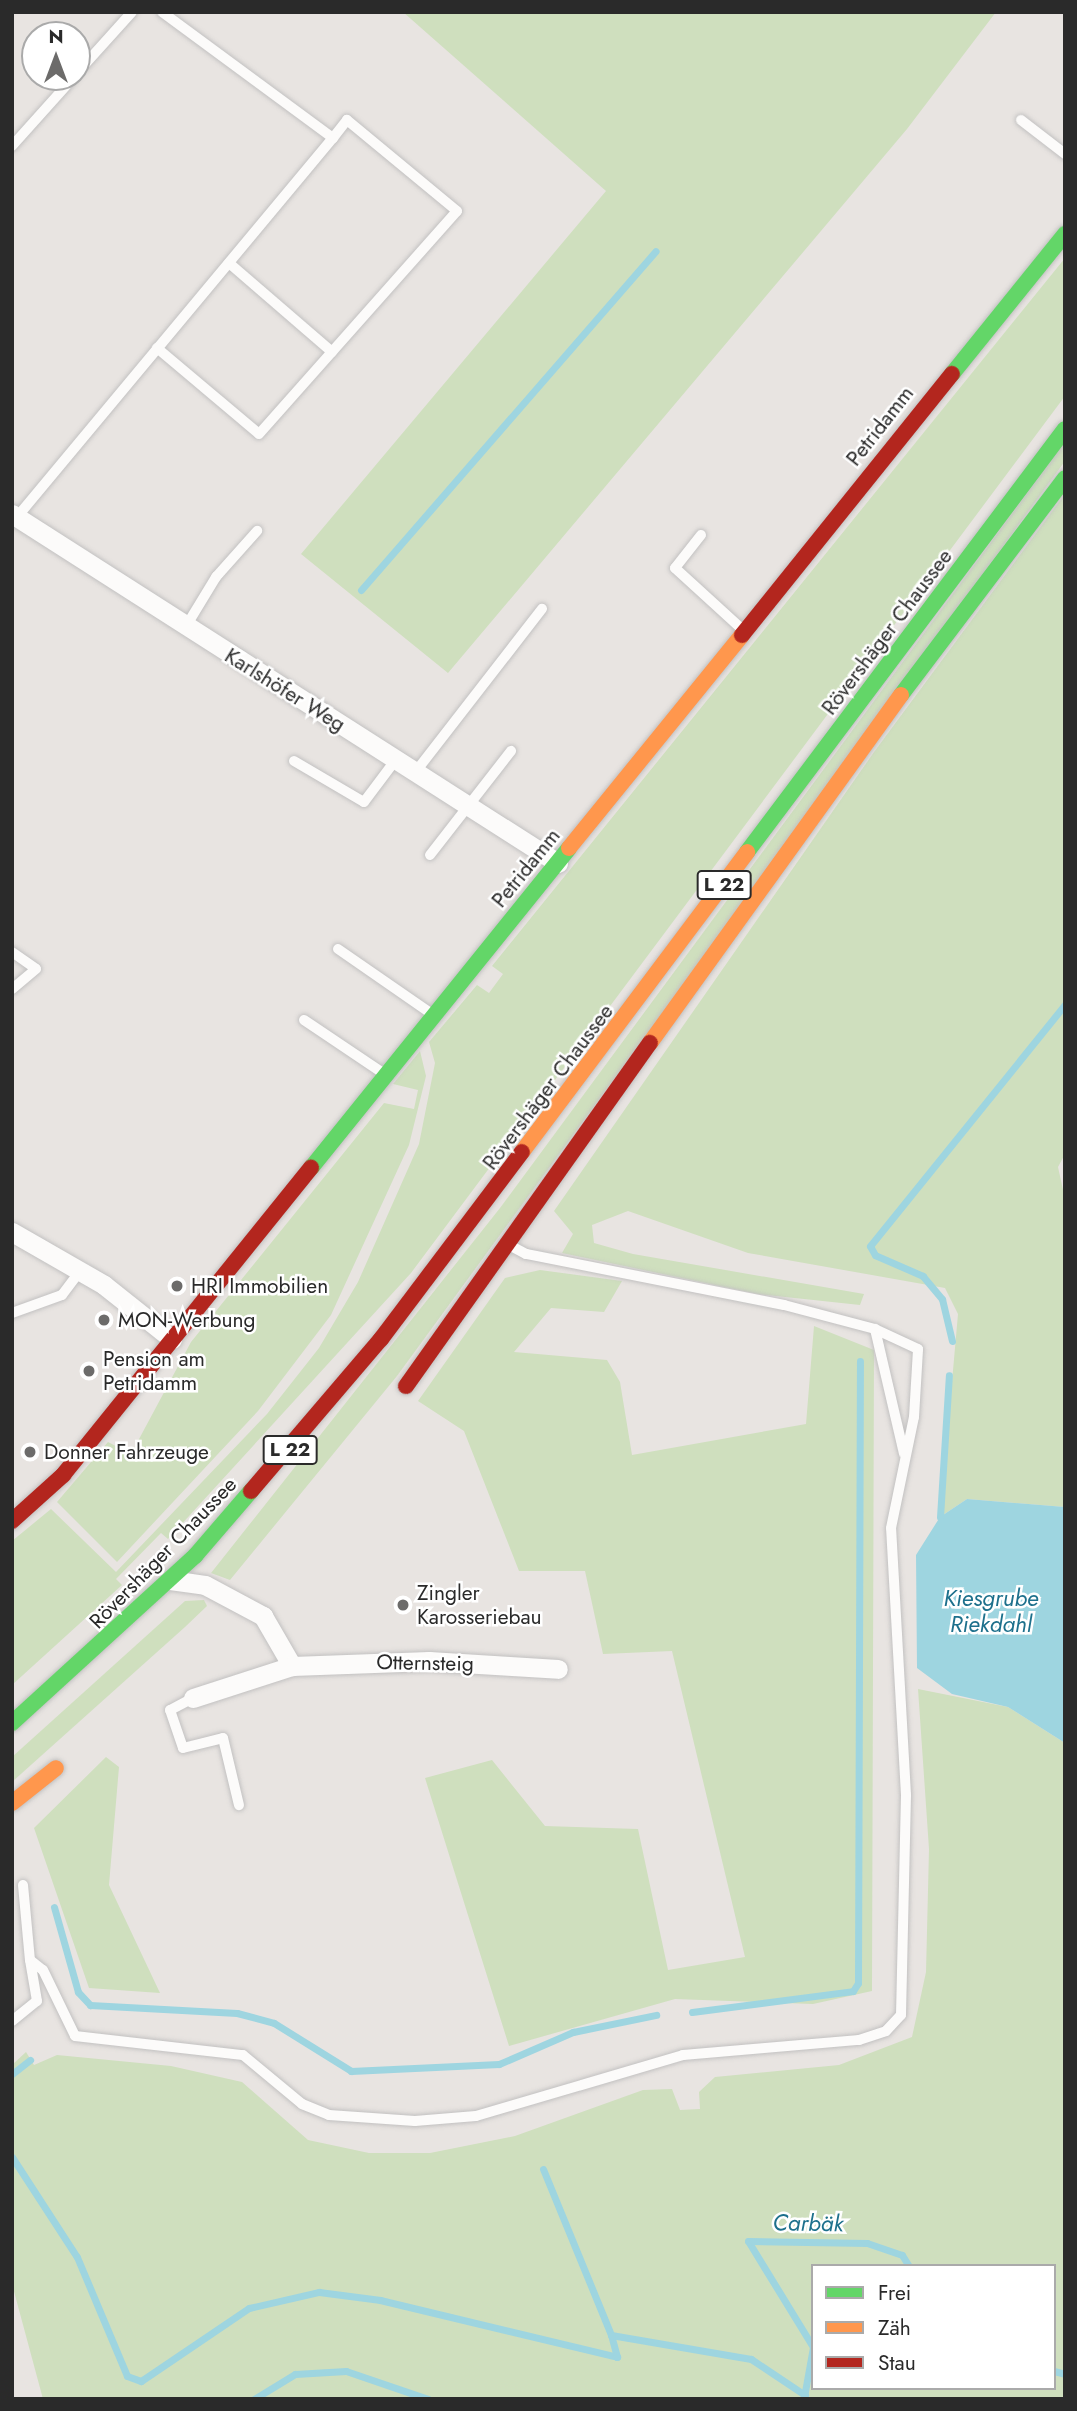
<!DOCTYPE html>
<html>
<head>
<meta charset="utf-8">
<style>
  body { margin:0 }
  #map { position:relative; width:1077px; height:2411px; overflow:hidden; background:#e8e4e1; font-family:Jost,sans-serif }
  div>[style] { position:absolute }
  .green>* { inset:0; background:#cfdfbe }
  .water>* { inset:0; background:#9ed5e0 }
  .stream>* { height:7px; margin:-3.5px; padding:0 3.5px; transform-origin:3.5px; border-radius:3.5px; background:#9ed5e0 }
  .roads { filter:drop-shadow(0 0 2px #c2c1c1) drop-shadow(0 0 2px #c2c1c1) }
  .lane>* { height:10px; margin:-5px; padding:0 5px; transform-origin:5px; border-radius:5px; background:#fcfbfa }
  .street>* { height:19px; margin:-9.5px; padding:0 9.5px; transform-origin:9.5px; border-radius:9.5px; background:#fcfbfa }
  .fast>* { height:16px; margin:-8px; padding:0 8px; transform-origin:8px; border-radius:8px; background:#63d668 }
  .slow>* { height:16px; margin:-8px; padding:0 8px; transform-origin:8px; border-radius:8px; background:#ff974d }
  .jam>* { height:16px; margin:-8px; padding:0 8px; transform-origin:8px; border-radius:8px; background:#b3261e }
  .dots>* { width:19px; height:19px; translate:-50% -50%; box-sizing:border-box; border:4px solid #fff; border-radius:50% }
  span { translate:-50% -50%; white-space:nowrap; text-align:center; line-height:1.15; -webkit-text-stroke:5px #fff; paint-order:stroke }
  .shield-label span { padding:2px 5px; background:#fff; border:2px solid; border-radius:5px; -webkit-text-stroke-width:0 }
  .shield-label { font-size:19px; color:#2a2a2a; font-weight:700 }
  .street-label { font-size:21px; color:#2a2a2a }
  .poi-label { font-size:21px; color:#2a2a2a }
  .left { translate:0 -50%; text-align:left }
  .water-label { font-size:23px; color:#1d708c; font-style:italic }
  .frame { position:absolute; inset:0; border:14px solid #2a2a2a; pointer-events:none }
  .legend { position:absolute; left:811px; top:2264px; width:245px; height:126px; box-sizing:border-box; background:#fff; border:2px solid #aaa; margin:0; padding:9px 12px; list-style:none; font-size:21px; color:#2a2a2a }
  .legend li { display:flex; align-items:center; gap:14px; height:35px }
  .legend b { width:35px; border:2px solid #aaa }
  .north { position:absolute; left:21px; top:21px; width:70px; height:70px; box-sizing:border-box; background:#fff; border:2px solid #aaa; border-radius:50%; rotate:0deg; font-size:19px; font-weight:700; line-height:28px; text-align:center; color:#2a2a2a }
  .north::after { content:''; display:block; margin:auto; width:24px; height:32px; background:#6c6b6a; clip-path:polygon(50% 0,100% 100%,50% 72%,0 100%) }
</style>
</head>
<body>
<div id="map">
  <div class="green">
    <i style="clip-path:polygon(403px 12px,996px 12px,907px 129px,448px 673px,301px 554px,606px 191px)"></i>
    <i style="clip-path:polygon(1065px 258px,1065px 396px,411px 1273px,168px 1539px,161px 1533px,116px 1579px,122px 1585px,12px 1685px,12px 1541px,51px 1509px,116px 1572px,267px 1414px,319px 1348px,358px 1282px,419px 1144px,435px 1063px,429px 1042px,477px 985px,489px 993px,503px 974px,492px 966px)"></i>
    <i style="clip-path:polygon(1065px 442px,1065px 461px,397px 1376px,230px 1580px,211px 1573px,500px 1208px)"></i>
    <i style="clip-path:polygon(1065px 494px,1065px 1154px,1058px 1167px,1065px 1199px,1065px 1507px,967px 1499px,940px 1517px,958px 1314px,945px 1288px,748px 1253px,628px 1211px,592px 1225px,594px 1243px,633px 1254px,864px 1294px,860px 1305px,758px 1294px,562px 1253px,573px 1234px,554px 1211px,874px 752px)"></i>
    <i style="clip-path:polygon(420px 1051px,426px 1076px,409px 1145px,331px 1315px,258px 1411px,117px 1562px,57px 1502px,108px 1442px,131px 1454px,191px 1342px,384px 1103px,414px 1109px,418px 1090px,393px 1084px)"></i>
    <i style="clip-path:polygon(540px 1270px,622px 1281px,604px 1312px,551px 1308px,514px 1352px,607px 1360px,620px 1382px,632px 1455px,806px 1424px,814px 1326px,874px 1350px,872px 1991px,813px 2004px,675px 1999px,509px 2046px,425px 1778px,492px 1760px,545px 1826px,638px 1829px,668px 1970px,745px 1957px,672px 1651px,603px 1654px,585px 1571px,519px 1571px,464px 1431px,418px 1401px,505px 1278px)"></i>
    <i style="clip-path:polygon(204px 1600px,207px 1606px,185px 1627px,12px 1782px,12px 1757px,185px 1601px)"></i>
    <i style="clip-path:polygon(evenodd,918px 1689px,1008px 1707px,1065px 1743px,1065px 2399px,43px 2399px,12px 2284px,12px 2065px,26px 2052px,34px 2065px,57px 2055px,171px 2066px,242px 2082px,308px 2140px,369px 2153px,430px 2153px,515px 2136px,643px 2090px,672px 2089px,680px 2110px,700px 2109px,699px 2092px,715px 2077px,839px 2065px,912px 2037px,926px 1972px,929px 1849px,918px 1689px,813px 2266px,1054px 2266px,1054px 2388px,813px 2388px,813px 2266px)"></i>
    <i style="clip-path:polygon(106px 1757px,119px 1767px,109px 1885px,160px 1993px,89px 1988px,34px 1828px)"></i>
  </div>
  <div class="water">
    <i style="clip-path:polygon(967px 1499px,1065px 1507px,1065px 1743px,1008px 1707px,952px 1694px,917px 1668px,916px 1555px,940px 1517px)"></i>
  </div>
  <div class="stream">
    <i style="left:361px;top:590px;width:449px;rotate:-49deg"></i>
    <i style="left:952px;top:1341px;width:43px;rotate:-103.4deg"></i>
    <i style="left:942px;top:1299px;width:30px;rotate:-130deg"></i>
    <i style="left:923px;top:1276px;width:52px;rotate:-156.4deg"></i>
    <i style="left:875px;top:1255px;width:10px;rotate:-119deg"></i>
    <i style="left:870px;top:1246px;width:311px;rotate:-51.1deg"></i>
    <i style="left:940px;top:1517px;width:142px;rotate:-86.4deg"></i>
    <i style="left:54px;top:1907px;width:88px;rotate:74.2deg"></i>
    <i style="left:78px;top:1992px;width:18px;rotate:47deg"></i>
    <i style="left:90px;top:2005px;width:147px;rotate:3.1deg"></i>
    <i style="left:237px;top:2013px;width:38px;rotate:15deg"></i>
    <i style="left:274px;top:2023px;width:91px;rotate:31.9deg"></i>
    <i style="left:351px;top:2071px;width:148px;rotate:-2.7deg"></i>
    <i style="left:499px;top:2064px;width:81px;rotate:-23.4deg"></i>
    <i style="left:573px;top:2032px;width:85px;rotate:-11.6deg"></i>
    <i style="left:692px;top:2012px;width:162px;rotate:-7.4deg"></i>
    <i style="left:853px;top:1991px;width:9px;rotate:-58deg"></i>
    <i style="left:858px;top:1983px;width:622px;rotate:-89.82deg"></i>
    <i style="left:12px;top:2074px;width:23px;rotate:-38deg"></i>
    <i style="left:12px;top:2157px;width:119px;rotate:57deg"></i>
    <i style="left:77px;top:2257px;width:129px;rotate:67.2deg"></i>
    <i style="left:127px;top:2376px;width:15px;rotate:20deg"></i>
    <i style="left:141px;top:2381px;width:130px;rotate:-34.1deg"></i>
    <i style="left:249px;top:2308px;width:72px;rotate:-12.9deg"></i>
    <i style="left:319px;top:2292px;width:62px;rotate:7.5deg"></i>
    <i style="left:380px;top:2300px;width:244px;rotate:13.5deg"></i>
    <i style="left:617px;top:2357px;width:23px;rotate:-105deg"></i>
    <i style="left:543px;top:2169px;width:179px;rotate:67.7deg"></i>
    <i style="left:611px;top:2335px;width:142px;rotate:9.7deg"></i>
    <i style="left:751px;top:2359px;width:65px;rotate:33.7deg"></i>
    <i style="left:1054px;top:2371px;width:11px;rotate:15deg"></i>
    <i style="left:804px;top:2397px;width:51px;rotate:-79.8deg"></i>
    <i style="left:813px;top:2347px;width:124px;rotate:-121.5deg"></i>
    <i style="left:748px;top:2241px;width:119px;rotate:1deg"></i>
    <i style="left:867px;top:2243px;width:37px;rotate:19deg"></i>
    <i style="left:902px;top:2255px;width:13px;rotate:58deg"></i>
    <i style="left:254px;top:2399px;width:48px;rotate:-31.4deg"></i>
    <i style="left:295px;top:2374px;width:51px;rotate:-3.4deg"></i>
    <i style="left:346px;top:2371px;width:87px;rotate:18.9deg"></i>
  </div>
  <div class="roads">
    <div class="lane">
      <i style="left:77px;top:73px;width:82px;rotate:-48deg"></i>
      <i style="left:1021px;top:120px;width:56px;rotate:37.7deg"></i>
      <i style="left:12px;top:146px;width:93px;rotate:-48.1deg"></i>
      <i style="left:229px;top:263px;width:136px;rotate:40.8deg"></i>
      <i style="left:157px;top:348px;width:133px;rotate:40.1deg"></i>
      <i style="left:259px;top:434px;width:298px;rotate:-48.4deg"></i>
      <i style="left:457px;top:211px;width:143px;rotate:-140.4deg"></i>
      <i style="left:347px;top:120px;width:23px;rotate:128deg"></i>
      <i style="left:17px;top:517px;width:493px;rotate:-50.2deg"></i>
      <i style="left:333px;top:138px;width:212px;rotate:-143.6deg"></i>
      <i style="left:701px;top:535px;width:42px;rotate:128.2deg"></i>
      <i style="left:675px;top:568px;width:92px;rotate:42.4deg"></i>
      <i style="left:185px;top:628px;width:60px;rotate:-58.7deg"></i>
      <i style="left:216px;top:577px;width:62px;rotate:-48.3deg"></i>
      <i style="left:294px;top:761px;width:81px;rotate:30.4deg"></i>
      <i style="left:364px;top:802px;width:55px;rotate:-53.1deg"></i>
      <i style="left:417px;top:770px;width:204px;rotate:-52.2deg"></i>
      <i style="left:430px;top:855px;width:132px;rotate:-52.1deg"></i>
      <i style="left:338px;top:949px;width:114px;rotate:34.7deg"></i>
      <i style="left:12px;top:952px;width:29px;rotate:35deg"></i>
      <i style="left:36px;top:969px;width:31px;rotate:140deg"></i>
      <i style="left:304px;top:1020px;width:95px;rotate:33.9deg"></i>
      <i style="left:12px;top:1313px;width:53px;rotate:-19.8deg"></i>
      <i style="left:62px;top:1295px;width:30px;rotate:-53deg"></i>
      <i style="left:875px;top:1329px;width:128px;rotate:76.9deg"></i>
      <i style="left:193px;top:1698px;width:26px;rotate:152deg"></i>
      <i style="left:170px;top:1710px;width:40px;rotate:71.1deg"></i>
      <i style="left:183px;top:1748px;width:41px;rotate:-14deg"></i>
      <i style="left:223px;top:1738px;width:69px;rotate:76.6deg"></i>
      <i style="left:23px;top:1885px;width:75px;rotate:84.7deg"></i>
      <i style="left:30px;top:1960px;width:16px;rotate:38deg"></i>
      <i style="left:43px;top:1970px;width:73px;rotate:64.1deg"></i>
      <i style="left:75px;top:2036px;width:169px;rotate:6.5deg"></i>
      <i style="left:243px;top:2055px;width:77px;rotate:39.7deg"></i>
      <i style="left:302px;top:2104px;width:29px;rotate:22deg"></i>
      <i style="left:329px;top:2115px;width:86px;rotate:4deg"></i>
      <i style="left:415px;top:2121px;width:61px;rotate:-4.7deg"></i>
      <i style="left:476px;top:2116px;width:216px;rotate:-16.4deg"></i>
      <i style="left:683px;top:2055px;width:177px;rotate:-4.9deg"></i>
      <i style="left:859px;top:2040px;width:28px;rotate:-18deg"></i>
      <i style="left:886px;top:2031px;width:22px;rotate:-47deg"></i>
      <i style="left:901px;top:2015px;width:220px;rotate:-88.7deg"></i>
      <i style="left:906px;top:1795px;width:267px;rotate:-93.2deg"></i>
      <i style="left:891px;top:1528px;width:113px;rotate:-78.3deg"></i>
      <i style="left:914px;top:1417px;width:68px;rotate:-86.6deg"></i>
      <i style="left:918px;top:1349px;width:47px;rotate:-155.1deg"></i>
      <i style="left:875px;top:1329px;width:94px;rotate:-165.2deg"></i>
      <i style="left:784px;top:1305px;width:263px;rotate:-168.8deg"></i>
      <i style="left:526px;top:1254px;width:17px;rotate:-152deg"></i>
      <i style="left:12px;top:2021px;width:32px;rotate:-39deg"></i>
      <i style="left:37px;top:2001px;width:42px;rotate:-99.7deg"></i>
    </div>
    <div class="street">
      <i style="left:12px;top:514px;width:648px;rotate:32.59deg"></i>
      <i style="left:12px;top:1232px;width:106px;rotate:29.9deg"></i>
      <i style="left:104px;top:1285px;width:87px;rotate:38.5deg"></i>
      <i style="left:170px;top:1580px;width:35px;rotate:8deg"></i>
      <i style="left:205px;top:1585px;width:66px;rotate:28.1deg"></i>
      <i style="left:263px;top:1616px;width:58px;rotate:59.9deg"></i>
      <i style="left:292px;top:1666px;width:137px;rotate:-2.1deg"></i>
      <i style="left:429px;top:1661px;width:129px;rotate:3.5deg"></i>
      <i style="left:193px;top:1698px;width:104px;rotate:-17.9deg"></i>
    </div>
    <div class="fast">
      <i style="left:952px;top:374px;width:180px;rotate:-51.1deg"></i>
      <i style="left:901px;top:695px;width:272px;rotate:-52.9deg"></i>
      <i style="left:747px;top:852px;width:529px;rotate:-53.07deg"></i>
      <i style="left:311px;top:1168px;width:411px;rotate:-51.1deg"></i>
      <i style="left:12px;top:1723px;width:248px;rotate:-42.4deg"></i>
      <i style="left:195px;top:1556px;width:86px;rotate:-49.3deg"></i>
    </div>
    <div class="slow">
      <i style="left:569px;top:848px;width:274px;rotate:-50.9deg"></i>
      <i style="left:650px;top:1043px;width:429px;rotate:-54.2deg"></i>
      <i style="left:522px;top:1152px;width:375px;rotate:-53.1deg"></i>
      <i style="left:12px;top:1803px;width:56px;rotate:-38.5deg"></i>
    </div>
    <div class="jam">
      <i style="left:742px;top:635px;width:335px;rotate:-51.2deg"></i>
      <i style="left:406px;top:1386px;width:421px;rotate:-54.6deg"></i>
      <i style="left:251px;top:1491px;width:200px;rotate:-49.5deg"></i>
      <i style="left:381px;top:1339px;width:234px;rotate:-53deg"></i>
      <i style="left:12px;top:1521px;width:69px;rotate:-42deg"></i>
      <i style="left:63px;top:1475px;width:395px;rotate:-51.1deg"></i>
    </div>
  </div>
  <div class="dots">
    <i style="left:177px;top:1286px;background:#6c6b6a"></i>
    <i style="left:104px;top:1320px;background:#6c6b6a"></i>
    <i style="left:89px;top:1371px;background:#6c6b6a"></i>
    <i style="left:30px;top:1452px;background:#6c6b6a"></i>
    <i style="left:403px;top:1605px;background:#6c6b6a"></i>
  </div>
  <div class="shield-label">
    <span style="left:724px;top:885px">L 22</span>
    <span style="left:290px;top:1450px">L 22</span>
  </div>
  <div class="street-label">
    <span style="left:880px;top:426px;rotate:-52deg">Petridamm</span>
    <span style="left:887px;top:632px;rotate:-53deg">Rövershäger Chaussee</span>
    <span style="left:285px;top:690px;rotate:32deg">Karlshöfer Weg</span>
    <span style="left:526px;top:868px;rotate:-51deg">Petridamm</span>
    <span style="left:548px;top:1087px;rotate:-53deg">Rövershäger Chaussee</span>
    <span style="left:163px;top:1553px;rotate:-46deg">Rövershäger Chaussee</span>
    <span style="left:425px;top:1663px;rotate:1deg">Otternsteig</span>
  </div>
  <div class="poi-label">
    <span class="left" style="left:191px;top:1286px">HRI Immobilien</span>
    <span class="left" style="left:118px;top:1320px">MON-Werbung</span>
    <span class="left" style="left:103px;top:1371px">Pension am<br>Petridamm</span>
    <span class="left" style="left:44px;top:1452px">Donner Fahrzeuge</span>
    <span class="left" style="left:417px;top:1605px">Zingler<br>Karosseriebau</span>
  </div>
  <div class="water-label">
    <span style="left:991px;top:1611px">Kiesgrube<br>Riekdahl</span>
    <span style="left:808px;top:2223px;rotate:1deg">Carbäk</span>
  </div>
  <div class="frame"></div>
  <ul class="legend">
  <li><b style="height:9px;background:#63d668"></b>Frei</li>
  <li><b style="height:9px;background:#ff974d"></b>Zäh</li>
  <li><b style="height:9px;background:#b3261e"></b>Stau</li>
  </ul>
  <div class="north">N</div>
</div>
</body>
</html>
